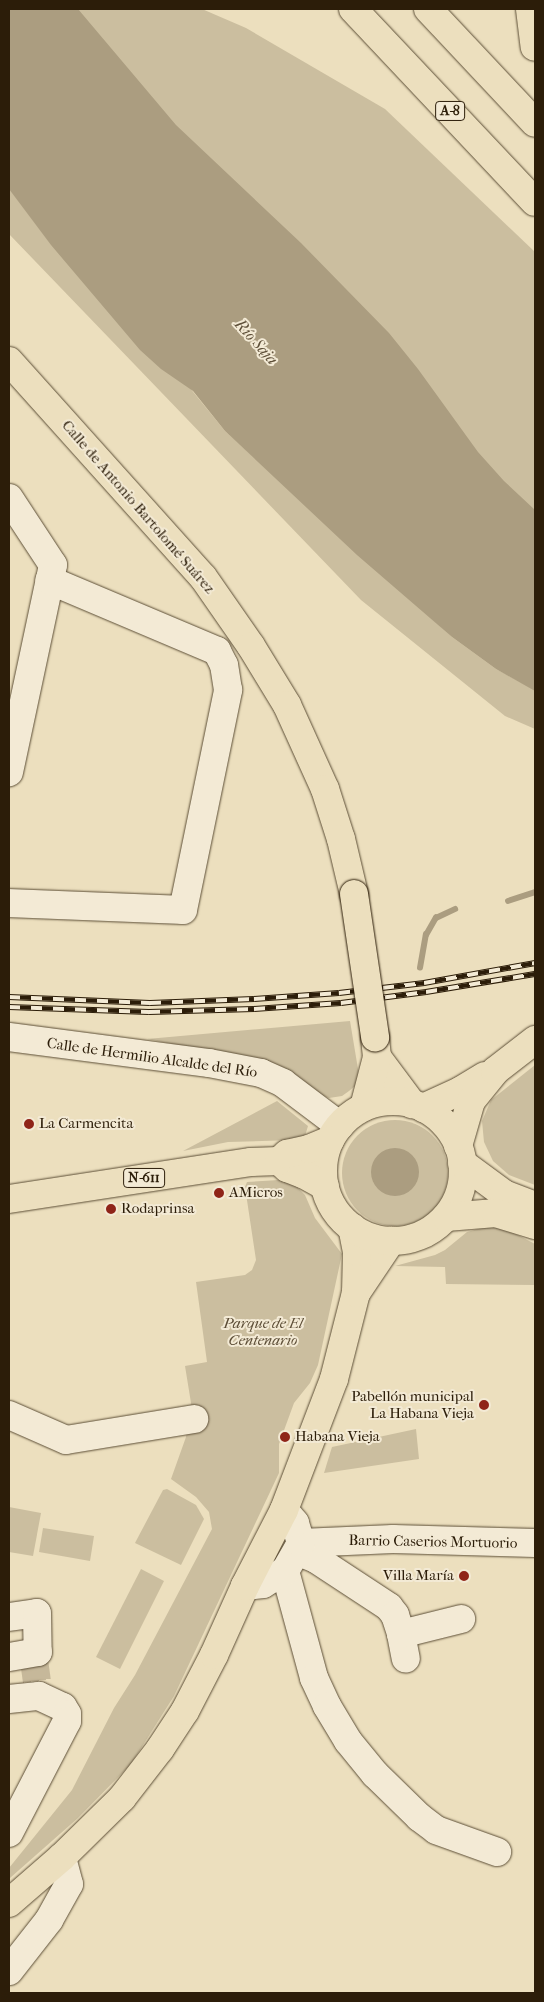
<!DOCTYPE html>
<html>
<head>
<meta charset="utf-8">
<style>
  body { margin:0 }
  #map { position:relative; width:544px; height:2002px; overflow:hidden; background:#ecdfbe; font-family:"IM FELL French Canon",serif }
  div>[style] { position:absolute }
  .green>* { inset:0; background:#cbbe9f }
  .round { border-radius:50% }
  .water>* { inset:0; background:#ab9d80 }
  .stream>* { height:5.5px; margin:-2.75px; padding:0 2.75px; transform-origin:2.75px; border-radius:2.75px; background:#ab9d80 }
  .minor-tunnel>* { height:28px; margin-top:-14px; transform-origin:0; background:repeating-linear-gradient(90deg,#c6b89a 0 28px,transparent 0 42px) }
  .roads { filter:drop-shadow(0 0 1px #5c4e36) drop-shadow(0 0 1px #5c4e36) }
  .minor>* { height:28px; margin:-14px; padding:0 14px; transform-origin:14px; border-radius:14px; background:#f3ead5 }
  .major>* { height:28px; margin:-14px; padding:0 14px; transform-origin:14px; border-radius:14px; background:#ecdfbe }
  .highway>* { height:28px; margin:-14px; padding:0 14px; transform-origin:14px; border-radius:14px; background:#ecdfbe }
  .highway>.ring { margin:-14px; padding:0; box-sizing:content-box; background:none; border:28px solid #ecdfbe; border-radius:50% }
  .rail>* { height:5.5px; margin-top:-2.75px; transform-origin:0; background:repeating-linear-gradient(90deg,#f3ead5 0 11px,#2c1d09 0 22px); box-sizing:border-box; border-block:1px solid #2c1d09 }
  .bridges { filter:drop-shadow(0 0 1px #2c1d09) drop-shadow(0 0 1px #2c1d09) }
  .major-bridge>* { height:28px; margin:-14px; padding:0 14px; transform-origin:14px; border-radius:14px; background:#ecdfbe }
  .dots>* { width:14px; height:14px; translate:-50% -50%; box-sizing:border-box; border:2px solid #f3ead5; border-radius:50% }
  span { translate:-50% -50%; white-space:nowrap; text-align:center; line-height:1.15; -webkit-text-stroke:4px #f3ead5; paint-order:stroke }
  .shield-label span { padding:1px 4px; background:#f3ead5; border:1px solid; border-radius:4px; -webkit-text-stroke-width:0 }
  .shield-label { font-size:14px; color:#2c1d09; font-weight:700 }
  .street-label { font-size:15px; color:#2c1d09 }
  .poi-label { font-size:15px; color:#2c1d09 }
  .left { translate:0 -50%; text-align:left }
  .right { translate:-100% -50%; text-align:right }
  .park-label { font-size:15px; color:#5c4d36; font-style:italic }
  .water-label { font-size:16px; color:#5f5039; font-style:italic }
  .frame { position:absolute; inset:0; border:10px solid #2c1d09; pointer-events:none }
</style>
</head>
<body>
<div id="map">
  <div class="green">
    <i style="clip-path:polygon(80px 9px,202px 9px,246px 28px,385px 109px,535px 252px,535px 511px,457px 458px,65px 22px)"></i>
    <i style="clip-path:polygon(9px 166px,225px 431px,452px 637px,496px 669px,535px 690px,535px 729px,505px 716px,361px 600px,9px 234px)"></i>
    <i style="clip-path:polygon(350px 1021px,359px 1075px,355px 1086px,349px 1091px,342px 1096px,329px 1098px,193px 1048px,147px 1039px)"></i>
    <i style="clip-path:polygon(535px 1065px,535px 1185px,509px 1175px,493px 1161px,484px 1142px,482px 1121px,491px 1100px)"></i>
    <i style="clip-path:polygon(277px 1101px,308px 1126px,305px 1136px,293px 1140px,228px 1142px,183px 1151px)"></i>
    <i class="round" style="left:342px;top:1120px;width:106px;height:106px"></i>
    <i style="clip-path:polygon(279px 1180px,293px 1183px,305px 1195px,315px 1218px,342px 1254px,318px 1365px,310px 1383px,294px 1403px,279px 1444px,279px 1473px,174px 1696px,131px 1764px,78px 1818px,10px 1878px,9px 1868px,72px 1790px,114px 1708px,135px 1675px,212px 1529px,209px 1512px,196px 1497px,171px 1479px,186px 1437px,191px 1403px,185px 1366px,207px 1362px,196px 1282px,245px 1275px,252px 1270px,256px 1260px,245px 1187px,247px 1182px)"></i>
    <i style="clip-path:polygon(489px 1226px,512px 1232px,535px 1244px,535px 1285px,446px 1284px,445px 1267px,395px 1266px,435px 1255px,445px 1250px,467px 1232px)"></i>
    <i style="clip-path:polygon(416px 1429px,419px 1459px,324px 1473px,332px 1447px)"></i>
    <i style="clip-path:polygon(167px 1489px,196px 1505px,204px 1519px,181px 1565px,135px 1543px,163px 1490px)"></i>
    <i style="clip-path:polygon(9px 1507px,41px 1513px,33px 1556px,9px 1552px)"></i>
    <i style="clip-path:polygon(43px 1528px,94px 1536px,90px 1561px,39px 1552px)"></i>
    <i style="clip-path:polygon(141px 1569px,164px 1581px,120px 1669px,96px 1657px)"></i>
  </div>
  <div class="water">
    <i style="clip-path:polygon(9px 9px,78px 9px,176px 125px,301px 243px,389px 333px,418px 369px,478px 452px,504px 481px,535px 510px,535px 691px,496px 669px,452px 637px,357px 555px,225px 431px,193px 391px,161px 369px,140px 350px,51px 245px,9px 189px)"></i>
    <i class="round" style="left:371px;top:1148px;width:48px;height:48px"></i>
  </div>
  <div class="stream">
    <i style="left:508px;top:901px;width:28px;rotate:-18deg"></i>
    <i style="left:420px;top:968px;width:34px;rotate:-80deg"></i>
    <i style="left:426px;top:935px;width:20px;rotate:-60deg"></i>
    <i style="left:436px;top:918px;width:21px;rotate:-25deg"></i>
  </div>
  <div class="minor-tunnel">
    <i style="left:33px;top:1653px;width:43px;rotate:82.1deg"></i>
  </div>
  <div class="roads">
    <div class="minor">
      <i style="left:9px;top:498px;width:80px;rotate:56.7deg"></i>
      <i style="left:53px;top:565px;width:212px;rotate:102deg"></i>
      <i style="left:9px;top:903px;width:174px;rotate:2.3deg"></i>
      <i style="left:183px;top:910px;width:225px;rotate:-78.4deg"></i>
      <i style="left:228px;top:690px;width:25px;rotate:-99deg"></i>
      <i style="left:224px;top:665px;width:16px;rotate:-117deg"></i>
      <i style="left:217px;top:651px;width:182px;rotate:-157.1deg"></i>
      <i style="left:9px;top:1037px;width:202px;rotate:7.4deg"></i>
      <i style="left:209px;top:1063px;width:53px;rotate:10.9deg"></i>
      <i style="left:261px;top:1073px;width:24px;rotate:24deg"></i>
      <i style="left:283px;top:1083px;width:71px;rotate:37deg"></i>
      <i style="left:9px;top:1415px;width:62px;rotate:23.7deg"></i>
      <i style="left:66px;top:1440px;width:130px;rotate:-9.3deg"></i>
      <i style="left:301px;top:1543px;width:92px;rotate:-2.5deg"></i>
      <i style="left:393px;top:1539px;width:142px;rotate:1.6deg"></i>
      <i style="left:297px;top:1551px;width:21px;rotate:23deg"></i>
      <i style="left:316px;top:1559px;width:87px;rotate:33.3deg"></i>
      <i style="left:389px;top:1607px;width:10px;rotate:53deg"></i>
      <i style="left:395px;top:1615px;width:20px;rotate:72deg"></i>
      <i style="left:401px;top:1634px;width:25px;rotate:79deg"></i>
      <i style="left:285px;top:1571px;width:111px;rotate:74.8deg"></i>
      <i style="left:314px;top:1678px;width:31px;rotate:65deg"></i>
      <i style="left:327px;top:1706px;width:41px;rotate:59deg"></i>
      <i style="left:348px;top:1741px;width:43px;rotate:50.7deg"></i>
      <i style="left:375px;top:1774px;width:62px;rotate:44.3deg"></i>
      <i style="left:419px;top:1817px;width:21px;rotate:37deg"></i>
      <i style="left:436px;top:1830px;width:65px;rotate:19.8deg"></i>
      <i style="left:245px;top:1586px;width:18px;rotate:-6deg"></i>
      <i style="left:263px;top:1584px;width:26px;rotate:-31deg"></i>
      <i style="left:285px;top:1571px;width:32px;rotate:-60deg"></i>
      <i style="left:301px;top:1543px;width:21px;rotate:-107deg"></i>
      <i style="left:295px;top:1523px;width:17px;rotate:-130deg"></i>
      <i style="left:9px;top:1617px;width:28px;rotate:-8deg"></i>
      <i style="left:37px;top:1613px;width:39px;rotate:89deg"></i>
      <i style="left:38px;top:1652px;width:29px;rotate:170deg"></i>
      <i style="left:401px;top:1634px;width:62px;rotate:-14deg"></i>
      <i style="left:9px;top:1699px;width:30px;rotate:-6deg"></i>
      <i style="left:39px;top:1696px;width:26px;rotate:25deg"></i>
      <i style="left:63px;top:1707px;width:8px;rotate:60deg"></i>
      <i style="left:67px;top:1714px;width:7px;rotate:90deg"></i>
      <i style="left:67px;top:1721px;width:126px;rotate:117.4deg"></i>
      <i style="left:9px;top:1971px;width:65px;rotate:-51.9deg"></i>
      <i style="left:49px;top:1920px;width:41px;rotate:-60.9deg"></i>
      <i style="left:69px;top:1884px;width:28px;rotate:-105deg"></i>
    </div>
    <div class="major">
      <i style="left:9px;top:361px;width:290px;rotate:48.1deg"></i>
      <i style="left:203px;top:577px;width:84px;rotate:55.2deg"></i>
      <i style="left:251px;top:646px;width:69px;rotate:58.6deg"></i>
      <i style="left:287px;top:705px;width:92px;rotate:65.7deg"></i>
      <i style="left:325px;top:789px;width:52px;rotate:72.3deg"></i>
      <i style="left:341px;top:839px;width:57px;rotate:76.7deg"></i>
      <i style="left:377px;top:1057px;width:59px;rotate:53.3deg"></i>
      <i style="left:364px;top:1107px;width:52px;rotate:-75.4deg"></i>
      <i style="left:377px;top:1057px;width:20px;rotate:-96deg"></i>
      <i style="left:356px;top:1293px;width:63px;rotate:-56.1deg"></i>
      <i style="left:9px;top:1903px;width:70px;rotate:-41deg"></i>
      <i style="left:62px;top:1857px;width:84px;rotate:-44.5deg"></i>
      <i style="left:122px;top:1798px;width:62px;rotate:-52.2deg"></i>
      <i style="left:160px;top:1749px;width:45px;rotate:-56.7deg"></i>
      <i style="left:185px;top:1711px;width:63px;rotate:-62.6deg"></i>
      <i style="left:214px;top:1655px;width:76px;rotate:-65.8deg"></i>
      <i style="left:245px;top:1586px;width:85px;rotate:-62.8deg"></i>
      <i style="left:284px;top:1510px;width:140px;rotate:-69.1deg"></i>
      <i style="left:334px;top:1379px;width:89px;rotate:-75.7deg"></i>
      <i style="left:356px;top:1293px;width:41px;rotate:-88.6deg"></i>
      <i style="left:357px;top:1252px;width:25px;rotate:-101deg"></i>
    </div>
    <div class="highway">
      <i style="left:353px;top:9px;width:265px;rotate:46.7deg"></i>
      <i style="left:428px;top:9px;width:156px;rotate:46.8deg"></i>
      <i style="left:530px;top:9px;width:38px;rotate:83deg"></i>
      <i class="ring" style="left:323px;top:1101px;width:112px;height:112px"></i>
      <i style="left:423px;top:1108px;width:41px;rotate:-24.7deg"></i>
      <i style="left:460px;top:1091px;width:29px;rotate:-31deg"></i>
      <i style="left:458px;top:1146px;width:47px;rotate:-73.9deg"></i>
      <i style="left:471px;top:1101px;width:38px;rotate:-51deg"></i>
      <i style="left:495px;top:1071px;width:51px;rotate:-37.8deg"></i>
      <i style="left:279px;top:1161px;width:11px;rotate:41deg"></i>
      <i style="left:287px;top:1168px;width:17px;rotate:21deg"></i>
      <i style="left:303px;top:1174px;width:25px;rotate:29deg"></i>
      <i style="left:462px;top:1163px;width:52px;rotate:36.4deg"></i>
      <i style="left:504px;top:1194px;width:33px;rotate:21deg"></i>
      <i style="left:9px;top:1199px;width:245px;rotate:-8.7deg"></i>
      <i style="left:251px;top:1162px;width:28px;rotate:-2deg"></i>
      <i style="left:279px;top:1161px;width:11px;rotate:-41deg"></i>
      <i style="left:287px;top:1154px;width:23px;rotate:-13deg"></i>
      <i style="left:309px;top:1149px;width:23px;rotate:-23deg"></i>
      <i style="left:446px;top:1217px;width:50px;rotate:-4.6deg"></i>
      <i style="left:496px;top:1213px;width:41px;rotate:17.1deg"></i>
    </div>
  </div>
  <div class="rail">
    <i style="left:9px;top:997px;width:141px;rotate:2.4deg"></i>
    <i style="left:150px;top:1003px;width:104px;rotate:-2.2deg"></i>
    <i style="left:254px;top:999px;width:85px;rotate:-4deg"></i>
    <i style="left:339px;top:993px;width:86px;rotate:-6.7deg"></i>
    <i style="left:424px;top:983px;width:113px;rotate:-10.2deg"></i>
    <i style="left:9px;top:1007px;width:140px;rotate:2deg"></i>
    <i style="left:149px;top:1012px;width:105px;rotate:-1.6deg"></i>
    <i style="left:254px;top:1009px;width:87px;rotate:-3.9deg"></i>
    <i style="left:341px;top:1003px;width:86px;rotate:-7.4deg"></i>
    <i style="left:426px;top:992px;width:110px;rotate:-9.4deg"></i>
  </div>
  <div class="bridges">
    <div class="major-bridge">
      <i style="left:354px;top:894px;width:145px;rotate:81.6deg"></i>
    </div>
  </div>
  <div class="dots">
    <i style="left:29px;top:1124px;background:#8f2418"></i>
    <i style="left:219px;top:1193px;background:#8f2418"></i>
    <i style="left:111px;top:1209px;background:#8f2418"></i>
    <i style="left:484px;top:1405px;background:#8f2418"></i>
    <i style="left:285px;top:1437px;background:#8f2418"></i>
    <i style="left:464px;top:1576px;background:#8f2418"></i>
  </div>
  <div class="shield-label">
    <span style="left:450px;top:111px">A-8</span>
    <span style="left:144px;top:1178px">N-611</span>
  </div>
  <div class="street-label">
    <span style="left:138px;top:507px;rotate:49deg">Calle de Antonio Bartolomé Suárez</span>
    <span style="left:152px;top:1058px;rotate:8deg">Calle de Hermilio Alcalde del Río</span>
    <span style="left:433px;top:1542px;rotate:1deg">Barrio Caserios Mortuorio</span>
  </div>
  <div class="poi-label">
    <span class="left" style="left:39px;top:1124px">La Carmencita</span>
    <span class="left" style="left:229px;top:1193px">AMicros</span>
    <span class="left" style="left:121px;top:1209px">Rodaprinsa</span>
    <span class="right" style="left:474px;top:1405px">Pabellón municipal<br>La Habana Vieja</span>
    <span class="left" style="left:295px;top:1437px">Habana Vieja</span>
    <span class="right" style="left:454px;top:1576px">Villa María</span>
  </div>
  <div class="park-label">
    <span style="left:263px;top:1332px">Parque de El<br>Centenario</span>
  </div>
  <div class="water-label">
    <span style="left:256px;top:342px;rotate:48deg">Río Saja</span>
  </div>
  <div class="frame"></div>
</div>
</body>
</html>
